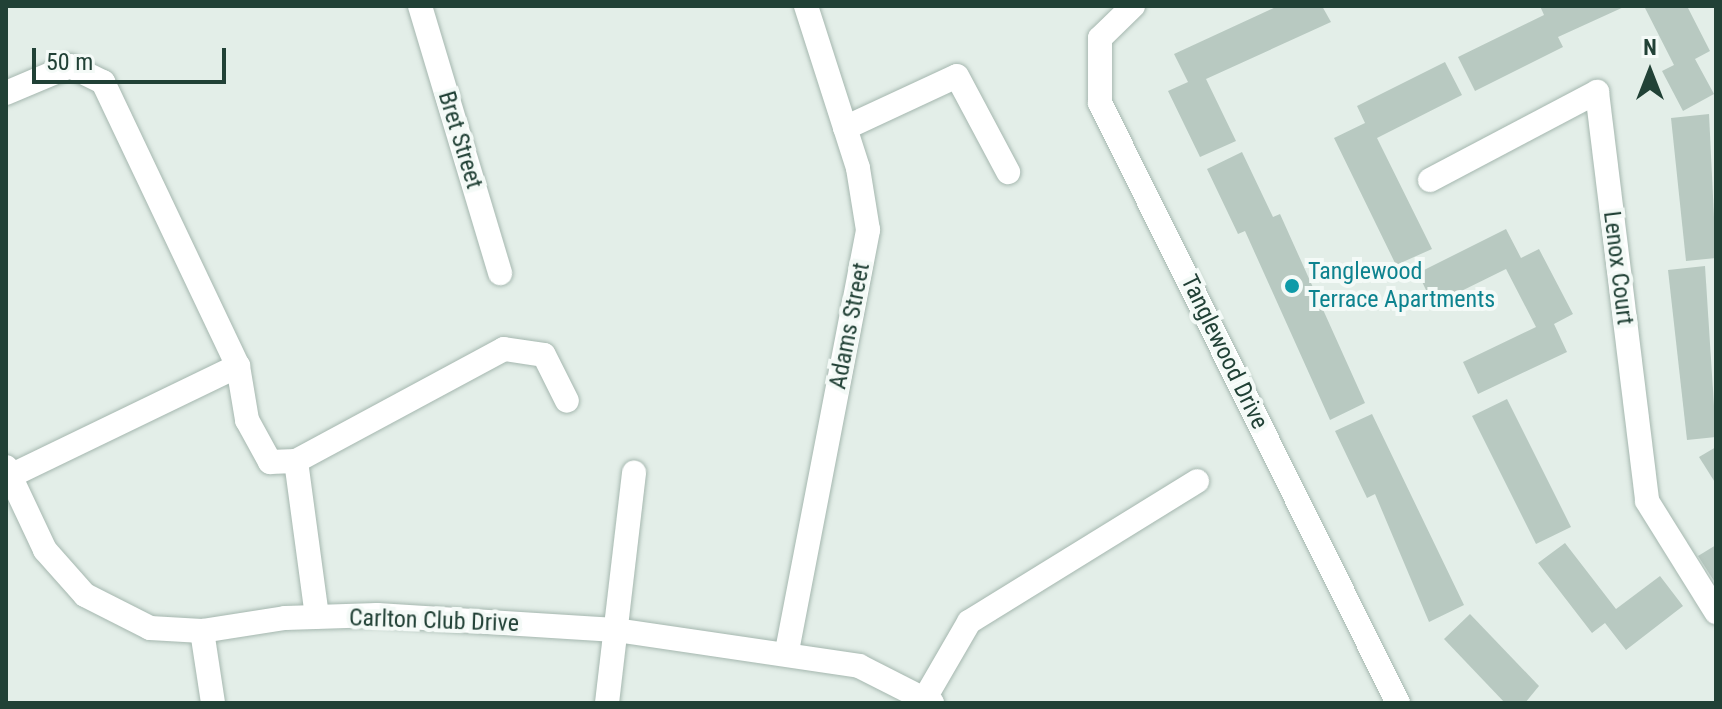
<!DOCTYPE html>
<html>
<head>
<meta charset="utf-8">
<style>
  body { margin:0 }
  #map { position:relative; width:1722px; height:709px; overflow:hidden; background:#e3eee8; font-family:"Roboto Condensed",sans-serif }
  div>[style] { position:absolute }
  .building>* { inset:0; background:#b8c9c1 }
  .roads { filter:drop-shadow(0 0 2px #a5b7af) drop-shadow(0 0 2px #a5b7af) }
  .minor>* { height:24px; margin:-12px; padding:0 12px; transform-origin:12px; border-radius:12px; background:#fff }
  .dots>* { width:22px; height:22px; translate:-50% -50%; box-sizing:border-box; border:4px solid #f4faf7; border-radius:50% }
  span { translate:-50% -50%; white-space:nowrap; text-align:center; line-height:1.15; -webkit-text-stroke:8px #f4faf7; paint-order:stroke }
  .street-label { font-size:24px; color:#214136 }
  .culture-label { font-size:24px; color:#0d838f }
  .left { translate:0 -50%; text-align:left }
  .frame { position:absolute; inset:0; border:8px solid #214136; pointer-events:none }
  .north { position:absolute; left:1610px; top:32px; width:80px; height:80px; -webkit-text-stroke:6px #f4faf7; paint-order:stroke; rotate:0deg; font-size:22px; font-weight:700; line-height:32px; text-align:center; color:#214136 }
  .north::after { content:''; display:block; margin:auto; width:28px; height:36px; background:#214136; clip-path:polygon(50% 0,100% 100%,50% 72%,0 100%) }
  .scale { position:absolute; left:32px; top:48px; width:194px; height:36px; box-sizing:border-box; border:4px solid #214136; border-top:0; padding-left:10px; font-size:24px; line-height:28px; white-space:nowrap; color:#214136; -webkit-text-stroke:6px #f4faf7; paint-order:stroke }
</style>
</head>
<body>
<div id="map">
  <div class="building">
    <i style="clip-path:polygon(1278px 6px,1322px 6px,1331px 22px,1206px 79px,1236px 141px,1200px 157px,1168px 91px,1188px 82px,1174px 54px)"></i>
    <i style="clip-path:polygon(1540px 6px,1626px 6px,1558px 37px,1563px 47px,1475px 91px,1458px 57px,1544px 15px)"></i>
    <i style="clip-path:polygon(1644px 6px,1687px 6px,1710px 51px,1695px 59px,1714px 94px,1683px 111px,1662px 71px,1674px 65px)"></i>
    <i style="clip-path:polygon(1445px 62px,1462px 95px,1377px 138px,1432px 249px,1396px 265px,1334px 138px,1365px 123px,1357px 106px)"></i>
    <i style="clip-path:polygon(1709px 114px,1716px 258px,1686px 261px,1671px 118px)"></i>
    <i style="clip-path:polygon(1242px 152px,1273px 217px,1280px 214px,1365px 403px,1330px 420px,1245px 231px,1238px 234px,1207px 169px)"></i>
    <i style="clip-path:polygon(1506px 229px,1521px 258px,1539px 249px,1573px 314px,1554px 324px,1567px 352px,1478px 394px,1463px 362px,1536px 327px,1506px 269px,1433px 305px,1418px 273px)"></i>
    <i style="clip-path:polygon(1705px 266px,1716px 437px,1687px 440px,1668px 270px)"></i>
    <i style="clip-path:polygon(1507px 399px,1571px 527px,1536px 544px,1472px 416px)"></i>
    <i style="clip-path:polygon(1372px 414px,1464px 605px,1429px 622px,1375px 494px,1367px 498px,1335px 431px)"></i>
    <i style="clip-path:polygon(1716px 447px,1716px 484px,1699px 457px)"></i>
    <i style="clip-path:polygon(1565px 543px,1616px 609px,1660px 576px,1683px 606px,1626px 650px,1605px 623px,1592px 633px,1538px 563px)"></i>
    <i style="clip-path:polygon(1716px 545px,1716px 584px,1698px 556px)"></i>
    <i style="clip-path:polygon(1470px 614px,1539px 686px,1525px 703px,1505px 703px,1444px 639px)"></i>
  </div>
  <div class="roads">
    <div class="minor">
      <i style="left:420px;top:6px;width:279px;rotate:73.3deg"></i>
      <i style="left:1133px;top:6px;width:46px;rotate:135.9deg"></i>
      <i style="left:1100px;top:38px;width:65px;rotate:90deg"></i>
      <i style="left:1100px;top:103px;width:670px;rotate:63.59deg"></i>
      <i style="left:6px;top:93px;width:69px;rotate:-22.9deg"></i>
      <i style="left:70px;top:66px;width:37px;rotate:26deg"></i>
      <i style="left:103px;top:82px;width:314px;rotate:64.6deg"></i>
      <i style="left:238px;top:366px;width:55px;rotate:80.5deg"></i>
      <i style="left:247px;top:420px;width:48px;rotate:61.3deg"></i>
      <i style="left:270px;top:462px;width:26px;rotate:-2deg"></i>
      <i style="left:296px;top:461px;width:157px;rotate:82.3deg"></i>
      <i style="left:845px;top:128px;width:123px;rotate:-24.9deg"></i>
      <i style="left:957px;top:76px;width:109px;rotate:62deg"></i>
      <i style="left:1430px;top:180px;width:189px;rotate:-27.8deg"></i>
      <i style="left:1597px;top:92px;width:412px;rotate:83deg"></i>
      <i style="left:1647px;top:501px;width:131px;rotate:58.1deg"></i>
      <i style="left:296px;top:461px;width:236px;rotate:-28.3deg"></i>
      <i style="left:504px;top:349px;width:40px;rotate:8.5deg"></i>
      <i style="left:544px;top:355px;width:51px;rotate:63.4deg"></i>
      <i style="left:6px;top:467px;width:92px;rotate:64.8deg"></i>
      <i style="left:45px;top:550px;width:60px;rotate:48.4deg"></i>
      <i style="left:85px;top:595px;width:73px;rotate:26.9deg"></i>
      <i style="left:150px;top:628px;width:52px;rotate:3.3deg"></i>
      <i style="left:202px;top:631px;width:84px;rotate:-8.9deg"></i>
      <i style="left:285px;top:618px;width:92px;rotate:-1.9deg"></i>
      <i style="left:377px;top:615px;width:239px;rotate:3.6deg"></i>
      <i style="left:616px;top:630px;width:246px;rotate:8.4deg"></i>
      <i style="left:859px;top:666px;width:82px;rotate:26.9deg"></i>
      <i style="left:6px;top:478px;width:258px;rotate:-25.8deg"></i>
      <i style="left:202px;top:631px;width:73px;rotate:81.3deg"></i>
      <i style="left:787px;top:651px;width:429px;rotate:-79.1deg"></i>
      <i style="left:868px;top:230px;width:63px;rotate:-99.2deg"></i>
      <i style="left:858px;top:168px;width:170px;rotate:-107.8deg"></i>
      <i style="left:925px;top:698px;width:88px;rotate:-59.9deg"></i>
      <i style="left:969px;top:622px;width:268px;rotate:-31.7deg"></i>
      <i style="left:607px;top:703px;width:232px;rotate:-83.3deg"></i>
    </div>
  </div>
  <div class="dots">
    <i style="left:1292px;top:286px;background:#0f9aa8"></i>
  </div>
  <div class="street-label">
    <span style="left:460px;top:140px;rotate:73deg">Bret Street</span>
    <span style="left:1618px;top:268px;rotate:83deg">Lenox Court</span>
    <span style="left:850px;top:326px;rotate:-79deg">Adams Street</span>
    <span style="left:1224px;top:352px;rotate:64deg">Tanglewood Drive</span>
    <span style="left:434px;top:621px;rotate:2deg">Carlton Club Drive</span>
  </div>
  <div class="culture-label">
    <span class="left" style="left:1308px;top:286px">Tanglewood<br>Terrace Apartments</span>
  </div>
  <div class="frame"></div>
  <div class="north">N</div>
  <div class="scale">50 m</div>
</div>
</body>
</html>
